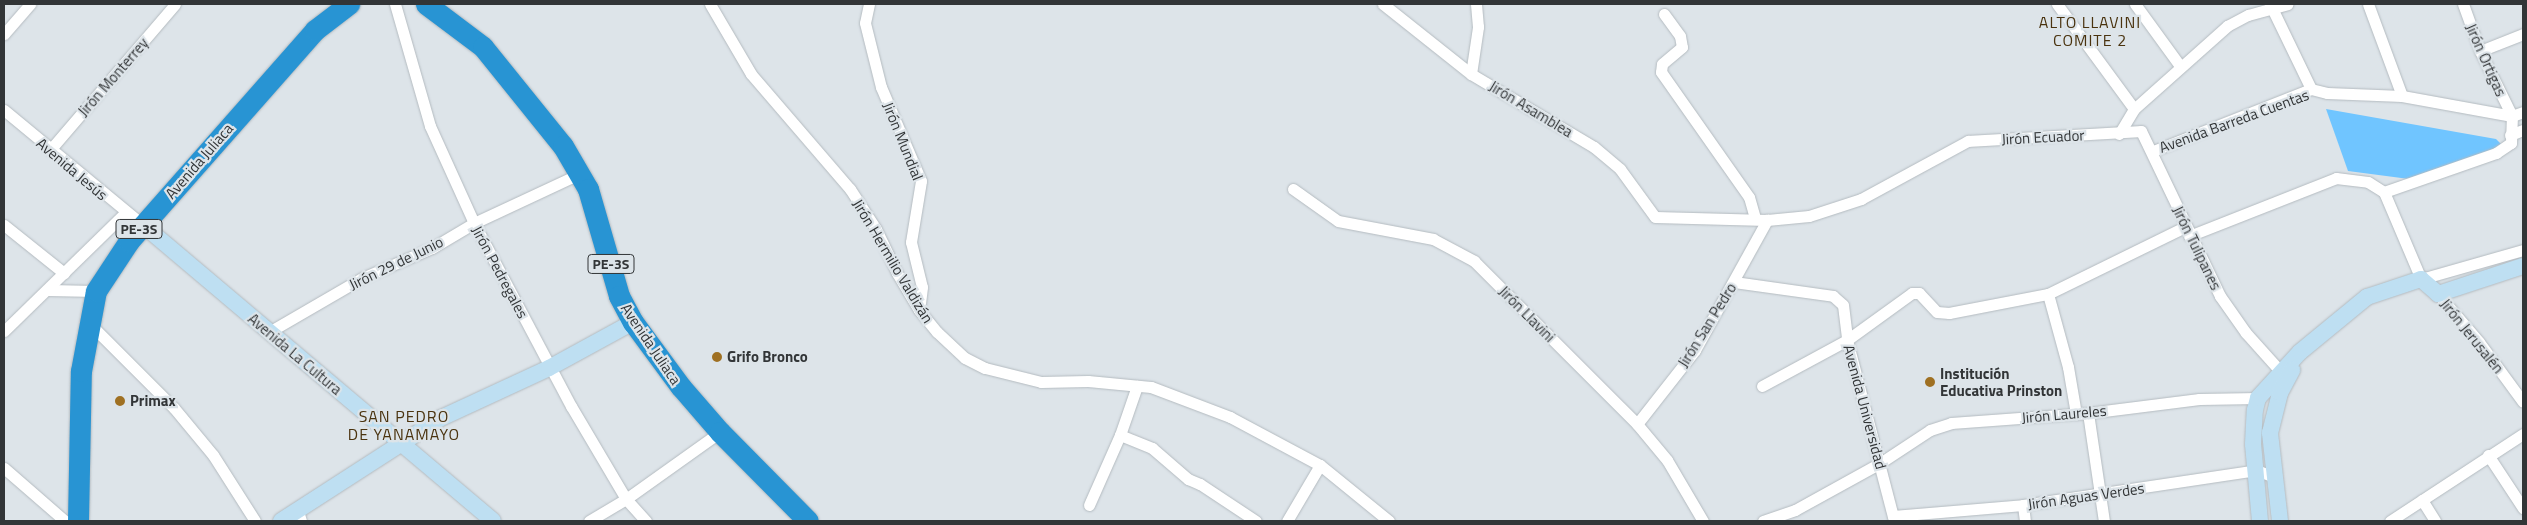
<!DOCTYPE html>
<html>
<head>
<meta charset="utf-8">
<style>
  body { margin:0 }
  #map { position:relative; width:2527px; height:525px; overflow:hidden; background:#dde4e9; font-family:"Titillium Web",sans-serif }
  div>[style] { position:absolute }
  .green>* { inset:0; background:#70c5ff }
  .roads { filter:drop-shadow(0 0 1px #b4bbc0) drop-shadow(0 0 1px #b4bbc0) }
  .street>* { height:11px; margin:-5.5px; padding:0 5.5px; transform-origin:5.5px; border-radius:5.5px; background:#fff }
  .secondary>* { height:16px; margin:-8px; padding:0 8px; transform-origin:8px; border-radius:8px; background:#bedff2 }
  .highway>* { height:21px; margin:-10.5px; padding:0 10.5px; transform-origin:10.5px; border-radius:10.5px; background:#2894d3 }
  .dots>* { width:14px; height:14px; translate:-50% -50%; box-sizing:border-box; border:2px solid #dde4e9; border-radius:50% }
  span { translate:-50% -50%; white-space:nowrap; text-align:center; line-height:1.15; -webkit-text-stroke:4.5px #dde4e9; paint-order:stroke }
  .shield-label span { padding:1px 4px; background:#dde4e9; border:1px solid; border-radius:4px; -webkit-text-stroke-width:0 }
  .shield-label { font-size:14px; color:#323537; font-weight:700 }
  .street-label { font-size:15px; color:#323537 }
  .poi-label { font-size:15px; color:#323537; font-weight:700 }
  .left { translate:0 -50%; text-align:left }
  .neighbourhood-label { font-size:16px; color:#4a330f; letter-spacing:1px }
  .frame { position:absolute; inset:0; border:5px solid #323537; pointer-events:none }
</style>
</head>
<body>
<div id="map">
  <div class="green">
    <i style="clip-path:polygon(2326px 109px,2496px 139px,2501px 144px,2499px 149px,2409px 179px,2348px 171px)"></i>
  </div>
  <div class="roads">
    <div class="street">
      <i style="left:395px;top:4px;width:127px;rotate:74deg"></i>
      <i style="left:430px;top:126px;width:107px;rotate:65.6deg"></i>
      <i style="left:474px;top:223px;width:207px;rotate:62.1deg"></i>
      <i style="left:571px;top:406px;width:108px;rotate:59.4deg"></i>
      <i style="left:626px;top:499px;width:30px;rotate:48deg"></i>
      <i style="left:710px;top:4px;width:81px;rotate:59.6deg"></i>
      <i style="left:751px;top:74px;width:152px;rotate:49.3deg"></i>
      <i style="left:850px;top:189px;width:48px;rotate:57deg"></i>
      <i style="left:876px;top:229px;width:49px;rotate:64.5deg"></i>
      <i style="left:897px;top:273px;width:43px;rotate:59.3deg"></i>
      <i style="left:919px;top:310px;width:28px;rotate:51deg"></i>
      <i style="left:937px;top:332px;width:38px;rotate:43deg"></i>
      <i style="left:965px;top:358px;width:22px;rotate:27deg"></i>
      <i style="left:985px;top:368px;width:58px;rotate:14deg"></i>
      <i style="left:1041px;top:382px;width:47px;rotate:-1.2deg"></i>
      <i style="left:1088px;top:381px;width:63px;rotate:5.4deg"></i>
      <i style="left:1151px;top:387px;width:85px;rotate:20.8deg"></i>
      <i style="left:1230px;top:417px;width:102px;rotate:28.1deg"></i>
      <i style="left:1320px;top:465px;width:89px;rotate:39.1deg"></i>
      <i style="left:869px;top:4px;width:19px;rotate:102deg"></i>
      <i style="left:865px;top:23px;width:66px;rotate:76deg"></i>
      <i style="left:881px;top:87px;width:102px;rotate:66.9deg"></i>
      <i style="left:921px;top:181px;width:62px;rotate:99.3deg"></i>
      <i style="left:911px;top:242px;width:46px;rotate:76.3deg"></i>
      <i style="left:922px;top:287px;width:23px;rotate:97deg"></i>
      <i style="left:1383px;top:4px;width:112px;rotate:38.5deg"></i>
      <i style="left:1471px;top:74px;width:143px;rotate:30.7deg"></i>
      <i style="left:1594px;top:147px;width:34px;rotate:40deg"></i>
      <i style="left:1620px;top:169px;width:59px;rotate:53.9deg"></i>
      <i style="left:1655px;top:217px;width:112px;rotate:1.5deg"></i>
      <i style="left:1767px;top:220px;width:42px;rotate:-5.4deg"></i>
      <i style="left:1809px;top:216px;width:55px;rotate:-18.1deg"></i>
      <i style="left:1861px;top:199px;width:122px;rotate:-28.5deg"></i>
      <i style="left:1968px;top:141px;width:173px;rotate:-3.3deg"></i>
      <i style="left:2141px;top:131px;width:183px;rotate:64.4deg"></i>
      <i style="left:2220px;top:296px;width:45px;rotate:54.9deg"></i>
      <i style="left:2246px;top:333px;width:52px;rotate:48.1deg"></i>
      <i style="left:2057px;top:4px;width:130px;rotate:53.7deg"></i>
      <i style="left:2135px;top:4px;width:77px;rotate:54deg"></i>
      <i style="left:2270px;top:4px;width:94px;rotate:64.2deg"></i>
      <i style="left:2368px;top:4px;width:98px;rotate:69.7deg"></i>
      <i style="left:1664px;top:14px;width:27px;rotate:54deg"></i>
      <i style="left:1680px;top:36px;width:11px;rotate:80deg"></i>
      <i style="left:1682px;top:47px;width:26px;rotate:140deg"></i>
      <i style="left:1662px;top:64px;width:8px;rotate:97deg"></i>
      <i style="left:1661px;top:72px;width:153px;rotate:54.9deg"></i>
      <i style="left:1749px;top:197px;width:22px;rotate:74deg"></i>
      <i style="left:4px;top:34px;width:40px;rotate:-49deg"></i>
      <i style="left:2480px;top:51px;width:46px;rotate:-21.6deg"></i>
      <i style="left:1471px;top:74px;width:48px;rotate:-81.5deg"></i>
      <i style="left:1478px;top:27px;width:23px;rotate:-95deg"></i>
      <i style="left:4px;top:110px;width:180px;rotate:39.6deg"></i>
      <i style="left:2119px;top:134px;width:29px;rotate:-59deg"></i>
      <i style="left:2134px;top:109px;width:125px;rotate:-41.7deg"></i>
      <i style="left:2227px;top:26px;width:24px;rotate:-28deg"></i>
      <i style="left:2248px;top:15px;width:41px;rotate:-15.4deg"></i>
      <i style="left:2510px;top:135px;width:14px;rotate:-21deg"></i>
      <i style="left:50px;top:150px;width:192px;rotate:-49.4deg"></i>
      <i style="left:2153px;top:151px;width:170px;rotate:-21.4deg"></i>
      <i style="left:2311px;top:89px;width:16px;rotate:14deg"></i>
      <i style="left:2327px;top:93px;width:75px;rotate:2.3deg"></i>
      <i style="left:2402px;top:96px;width:112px;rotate:10.3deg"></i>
      <i style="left:2512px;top:116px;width:12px;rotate:-20deg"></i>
      <i style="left:1293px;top:189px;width:55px;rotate:35.4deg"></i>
      <i style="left:1338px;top:221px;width:97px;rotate:10.7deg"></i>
      <i style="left:1433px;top:239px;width:47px;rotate:28.2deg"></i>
      <i style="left:1474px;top:261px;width:231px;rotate:45deg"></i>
      <i style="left:1637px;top:424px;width:47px;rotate:50.2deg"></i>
      <i style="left:1667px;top:460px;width:71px;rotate:59.5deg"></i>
      <i style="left:2384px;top:192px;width:119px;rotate:-19.2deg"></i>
      <i style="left:2496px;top:153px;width:18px;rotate:-34deg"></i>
      <i style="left:2511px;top:143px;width:27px;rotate:-88deg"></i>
      <i style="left:2512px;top:116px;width:72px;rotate:-116.2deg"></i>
      <i style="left:2480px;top:51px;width:50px;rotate:-109.9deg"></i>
      <i style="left:4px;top:225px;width:77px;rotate:38.7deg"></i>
      <i style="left:2189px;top:236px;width:158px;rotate:-21.5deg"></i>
      <i style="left:2336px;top:178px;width:32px;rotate:7deg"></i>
      <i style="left:2368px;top:182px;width:19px;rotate:32deg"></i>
      <i style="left:2384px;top:192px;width:95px;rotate:67deg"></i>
      <i style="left:2421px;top:279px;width:106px;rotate:-15.9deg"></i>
      <i style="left:1734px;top:282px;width:100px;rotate:8deg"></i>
      <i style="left:1833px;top:296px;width:13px;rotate:42deg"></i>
      <i style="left:1843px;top:305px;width:35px;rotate:83deg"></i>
      <i style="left:1847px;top:340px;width:187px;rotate:75.4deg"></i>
      <i style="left:48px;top:290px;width:48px;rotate:1.2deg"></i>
      <i style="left:2048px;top:294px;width:76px;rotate:74.7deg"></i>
      <i style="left:2068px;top:367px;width:48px;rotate:80.3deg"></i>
      <i style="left:2438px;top:294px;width:63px;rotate:49.5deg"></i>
      <i style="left:2479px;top:342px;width:74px;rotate:53.7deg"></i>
      <i style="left:89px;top:323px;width:120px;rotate:45deg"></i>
      <i style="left:174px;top:408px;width:61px;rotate:50.3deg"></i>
      <i style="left:213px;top:455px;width:78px;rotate:57.5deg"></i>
      <i style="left:4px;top:331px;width:169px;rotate:-44.3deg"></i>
      <i style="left:269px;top:332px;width:108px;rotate:-30.1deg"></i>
      <i style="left:362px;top:278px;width:76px;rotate:-23.2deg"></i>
      <i style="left:432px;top:248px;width:49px;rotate:-30.8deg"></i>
      <i style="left:474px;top:223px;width:118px;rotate:-25deg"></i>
      <i style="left:1762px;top:386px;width:97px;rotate:-28.4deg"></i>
      <i style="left:1847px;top:340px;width:80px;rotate:-35.9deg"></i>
      <i style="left:1912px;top:293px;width:7px"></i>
      <i style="left:1919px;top:293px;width:26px;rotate:47deg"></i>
      <i style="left:1937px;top:312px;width:12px;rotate:5deg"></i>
      <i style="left:1949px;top:313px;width:101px;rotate:-10.9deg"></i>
      <i style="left:2048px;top:294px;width:153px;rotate:-26.1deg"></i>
      <i style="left:2088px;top:413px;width:109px;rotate:81.6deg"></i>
      <i style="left:1637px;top:424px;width:94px;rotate:-51.9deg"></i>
      <i style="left:1695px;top:350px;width:149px;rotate:-61deg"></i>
      <i style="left:1120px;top:435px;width:35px;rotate:22deg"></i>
      <i style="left:1152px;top:448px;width:48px;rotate:40.7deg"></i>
      <i style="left:1188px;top:479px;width:13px;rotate:23deg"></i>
      <i style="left:1200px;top:484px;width:67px;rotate:33.5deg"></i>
      <i style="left:2488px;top:455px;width:64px;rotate:56.6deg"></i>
      <i style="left:4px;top:468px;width:81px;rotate:41deg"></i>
      <i style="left:2422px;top:500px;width:25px;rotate:58deg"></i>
      <i style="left:1089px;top:505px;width:77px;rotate:-66.1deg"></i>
      <i style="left:1120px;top:435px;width:52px;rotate:-70.9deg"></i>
      <i style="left:2023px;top:505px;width:16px;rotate:83deg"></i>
      <i style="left:298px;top:511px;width:10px;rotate:73deg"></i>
      <i style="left:1893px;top:516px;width:130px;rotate:-4.8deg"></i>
      <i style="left:2023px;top:505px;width:236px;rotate:-8.5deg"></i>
      <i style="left:2256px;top:470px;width:22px;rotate:21deg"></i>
      <i style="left:589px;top:521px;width:43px;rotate:-30.7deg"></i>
      <i style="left:626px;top:499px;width:115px;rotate:-35.5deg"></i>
      <i style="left:1287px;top:521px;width:65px;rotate:-59.5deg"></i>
      <i style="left:1763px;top:521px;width:34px;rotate:-19deg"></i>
      <i style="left:1795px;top:510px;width:97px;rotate:-28.9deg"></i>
      <i style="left:1880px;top:463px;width:60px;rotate:-33.4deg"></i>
      <i style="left:1930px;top:430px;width:22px;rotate:-18deg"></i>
      <i style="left:1951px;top:423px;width:137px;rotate:-4.2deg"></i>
      <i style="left:2088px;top:413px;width:112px;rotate:-7.2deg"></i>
      <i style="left:2199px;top:399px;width:59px;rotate:-1deg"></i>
      <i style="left:2390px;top:521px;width:159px;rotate:-33.2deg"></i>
    </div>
    <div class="secondary">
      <i style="left:143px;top:225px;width:458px;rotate:40.2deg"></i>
      <i style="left:281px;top:521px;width:190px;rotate:-32.8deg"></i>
      <i style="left:441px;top:418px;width:119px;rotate:-24.8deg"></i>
      <i style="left:549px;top:368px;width:96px;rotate:-28.7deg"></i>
      <i style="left:2260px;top:521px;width:77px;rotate:-95.2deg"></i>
      <i style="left:2253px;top:444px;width:34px;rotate:-87deg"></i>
      <i style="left:2255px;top:410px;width:12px;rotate:-76deg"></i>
      <i style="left:2258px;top:398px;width:62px;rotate:-47.6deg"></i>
      <i style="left:2300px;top:352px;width:87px;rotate:-39.4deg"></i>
      <i style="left:2367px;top:297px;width:57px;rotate:-18.4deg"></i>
      <i style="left:2421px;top:279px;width:23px;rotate:41deg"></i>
      <i style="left:2438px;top:294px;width:89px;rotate:-18.2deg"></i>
      <i style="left:2280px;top:521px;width:89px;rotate:-96.5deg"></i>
      <i style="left:2270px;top:433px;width:41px;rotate:-76deg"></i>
      <i style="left:2280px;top:393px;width:26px;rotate:-62deg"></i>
    </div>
    <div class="highway">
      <i style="left:426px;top:4px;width:71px;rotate:37deg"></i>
      <i style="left:483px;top:47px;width:127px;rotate:51.1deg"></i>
      <i style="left:563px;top:146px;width:50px;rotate:59.8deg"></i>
      <i style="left:588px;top:189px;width:111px;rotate:73.8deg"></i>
      <i style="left:619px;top:296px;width:30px;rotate:62deg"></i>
      <i style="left:633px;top:322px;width:81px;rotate:53.6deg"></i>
      <i style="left:681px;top:387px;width:60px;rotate:49.1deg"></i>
      <i style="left:720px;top:432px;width:125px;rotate:45.3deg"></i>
      <i style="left:78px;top:521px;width:150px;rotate:-88.9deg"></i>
      <i style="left:81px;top:371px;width:81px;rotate:-79.4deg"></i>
      <i style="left:96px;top:291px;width:60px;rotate:-56.6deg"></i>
      <i style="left:129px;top:241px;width:281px;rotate:-48.6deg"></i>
      <i style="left:315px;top:30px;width:43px;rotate:-37.4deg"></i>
    </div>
  </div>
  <div class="dots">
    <i style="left:717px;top:357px;background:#9f7022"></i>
    <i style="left:1930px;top:382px;background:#9f7022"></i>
    <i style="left:120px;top:401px;background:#9f7022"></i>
  </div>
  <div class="shield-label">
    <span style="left:139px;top:229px">PE-3S</span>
    <span style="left:611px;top:264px">PE-3S</span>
  </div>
  <div class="street-label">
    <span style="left:2486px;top:60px;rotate:66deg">Jirón Ortigas</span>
    <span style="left:113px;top:77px;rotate:-49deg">Jirón Monterrey</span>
    <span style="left:1531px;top:109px;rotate:31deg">Jirón Asamblea</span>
    <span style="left:2234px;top:121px;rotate:-20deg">Avenida Barreda Cuentas</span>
    <span style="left:2043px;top:137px;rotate:-3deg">Jirón Ecuador</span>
    <span style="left:903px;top:141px;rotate:68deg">Jirón Mundial</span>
    <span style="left:199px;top:161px;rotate:-49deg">Avenida Juliaca</span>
    <span style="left:72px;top:169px;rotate:40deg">Avenida Jesús</span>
    <span style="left:2197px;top:248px;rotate:64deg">Jirón Tulipanes</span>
    <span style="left:893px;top:261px;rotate:59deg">Jirón Hermilio Valdizán</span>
    <span style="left:396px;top:263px;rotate:-26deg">Jirón 29 de Junio</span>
    <span style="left:500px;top:272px;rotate:62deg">Jirón Pedregales</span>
    <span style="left:1527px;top:314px;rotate:45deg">Jirón Llavini</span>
    <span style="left:1707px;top:325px;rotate:-58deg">Jirón San Pedro</span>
    <span style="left:2472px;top:336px;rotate:51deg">Jirón Jerusalén</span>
    <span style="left:651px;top:344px;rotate:56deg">Avenida Juliaca</span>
    <span style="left:295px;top:354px;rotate:40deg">Avenida La Cultura</span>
    <span style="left:1865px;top:407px;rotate:75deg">Avenida Universidad</span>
    <span style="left:2064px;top:414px;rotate:-5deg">Jirón Laureles</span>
    <span style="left:2086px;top:496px;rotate:-8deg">Jirón Aguas Verdes</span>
  </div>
  <div class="poi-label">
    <span class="left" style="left:727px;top:357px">Grifo Bronco</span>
    <span class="left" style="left:1940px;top:382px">Institución<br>Educativa Prinston</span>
    <span class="left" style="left:130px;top:401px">Primax</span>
  </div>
  <div class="neighbourhood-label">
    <span style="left:2090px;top:31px">ALTO LLAVINI<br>COMITE 2</span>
    <span style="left:404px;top:425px">SAN PEDRO<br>DE YANAMAYO</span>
  </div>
  <div class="frame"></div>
</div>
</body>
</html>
